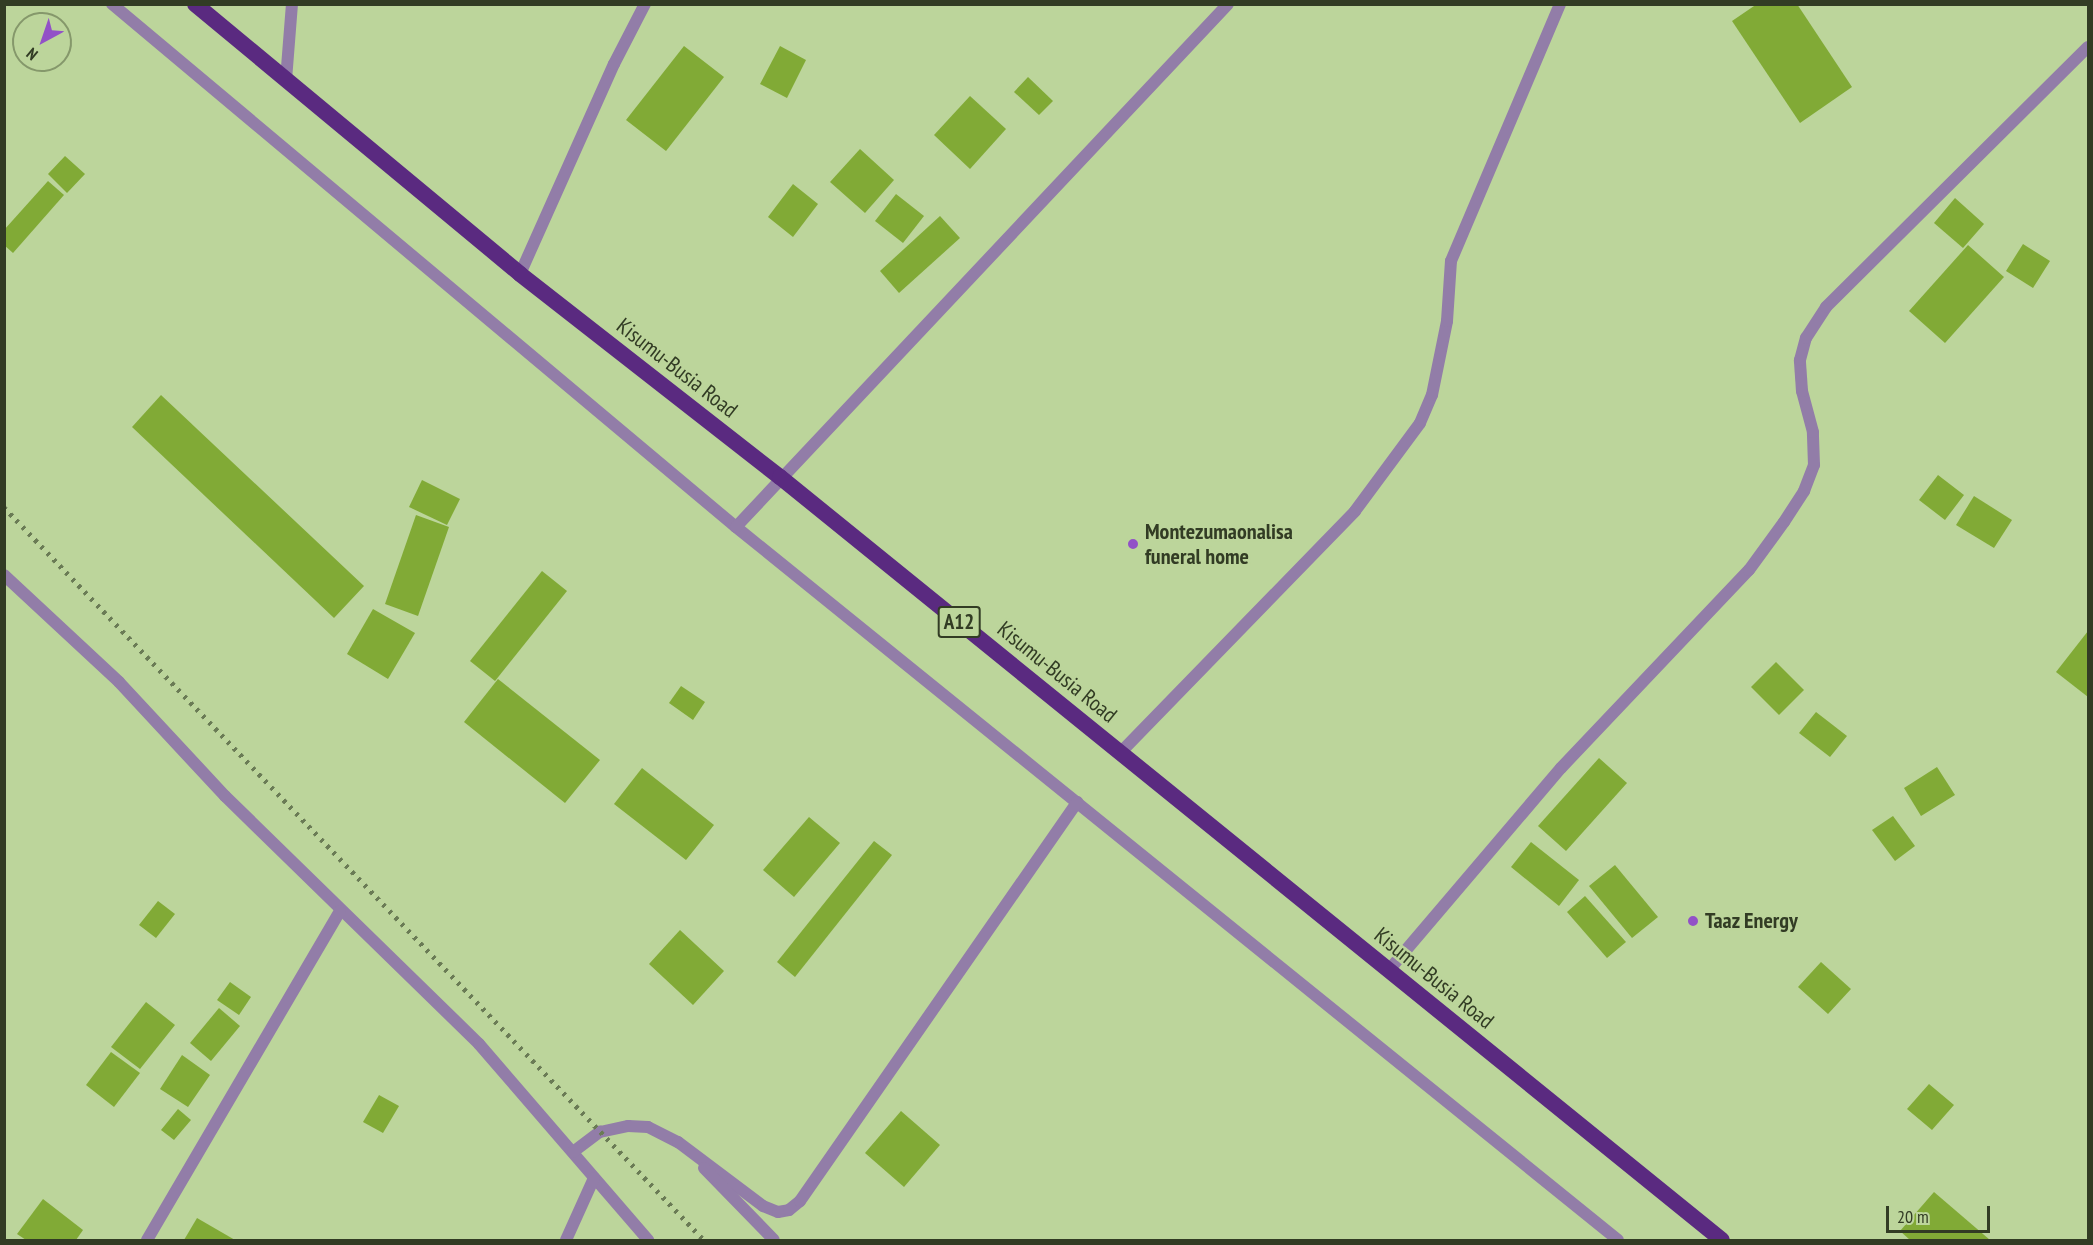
<!DOCTYPE html>
<html>
<head>
<meta charset="utf-8">
<style>
  body { margin:0 }
  #map { position:relative; width:2093px; height:1245px; overflow:hidden; background:#bcd59b; font-family:"PT Sans Narrow",sans-serif }
  div>[style] { position:absolute }
  .building>* { inset:0; background:#81aa36 }
  .service>* { height:12px; margin:-6px; padding:0 6px; transform-origin:6px; border-radius:6px; background:#927da8 }
  .minor>* { height:12px; margin:-6px; padding:0 6px; transform-origin:6px; border-radius:6px; background:#927da8 }
  .trunk>* { height:16px; margin:-8px; padding:0 8px; transform-origin:8px; border-radius:8px; background:#5a2a80 }
  .rail>* { height:4.5px; margin-top:-2.25px; transform-origin:0; background:repeating-linear-gradient(90deg,#6a7b55 0 3px,transparent 0 9px) }
  .dots>* { width:16px; height:16px; translate:-50% -50%; box-sizing:border-box; border:3px solid #bcd59b; border-radius:50% }
  span { translate:-50% -50%; white-space:nowrap; text-align:center; line-height:1.15; -webkit-text-stroke:4.5px #bcd59b; paint-order:stroke }
  .shield-label span { padding:2px 4px; background:#bcd59b; border:2px solid; border-radius:4px; -webkit-text-stroke-width:0 }
  .shield-label { font-size:21px; color:#323c24; font-weight:700 }
  .street-label { font-size:22px; color:#323c24 }
  .poi-label { font-size:22px; color:#323c24; font-weight:700 }
  .left { translate:0 -50%; text-align:left }
  .frame { position:absolute; inset:0; border:6px solid #323c24; pointer-events:none }
  .north { position:absolute; left:12px; top:12px; width:60px; height:60px; box-sizing:border-box; background:#bcd59b; border:2px solid #85986b; border-radius:50%; rotate:220deg; font-size:16px; font-weight:700; line-height:24px; text-align:center; color:#323c24 }
  .north::after { content:''; display:block; margin:auto; width:21px; height:27px; background:#9251c7; clip-path:polygon(50% 0,100% 100%,50% 72%,0 100%) }
  .scale { position:absolute; left:1886px; top:1206px; width:104px; height:27px; box-sizing:border-box; border:3px solid #323c24; border-top:0; padding-left:8px; font-size:18px; line-height:21px; white-space:nowrap; color:#323c24; -webkit-text-stroke:4px #bcd59b; paint-order:stroke }
</style>
</head>
<body>
<div id="map">
  <div class="building">
    <i style="clip-path:polygon(1757px 4px,1797px 4px,1852px 87px,1800px 123px,1732px 21px)"></i>
    <i style="clip-path:polygon(684px 46px,724px 77px,666px 151px,626px 120px)"></i>
    <i style="clip-path:polygon(780px 46px,806px 60px,787px 98px,760px 84px)"></i>
    <i style="clip-path:polygon(1028px 77px,1053px 101px,1039px 115px,1014px 92px)"></i>
    <i style="clip-path:polygon(970px 96px,1006px 129px,970px 169px,934px 135px)"></i>
    <i style="clip-path:polygon(860px 149px,894px 180px,865px 213px,830px 182px)"></i>
    <i style="clip-path:polygon(65px 156px,85px 174px,67px 193px,48px 174px)"></i>
    <i style="clip-path:polygon(48px 181px,64px 195px,13px 253px,4px 245px,4px 230px)"></i>
    <i style="clip-path:polygon(793px 184px,818px 204px,793px 237px,768px 217px)"></i>
    <i style="clip-path:polygon(896px 194px,924px 216px,903px 243px,875px 221px)"></i>
    <i style="clip-path:polygon(1955px 198px,1984px 224px,1963px 248px,1934px 223px)"></i>
    <i style="clip-path:polygon(940px 216px,960px 238px,899px 293px,880px 271px)"></i>
    <i style="clip-path:polygon(2023px 244px,2050px 261px,2033px 288px,2006px 271px)"></i>
    <i style="clip-path:polygon(1968px 245px,2004px 277px,1945px 343px,1909px 311px)"></i>
    <i style="clip-path:polygon(161px 395px,364px 586px,334px 618px,132px 427px)"></i>
    <i style="clip-path:polygon(1938px 475px,1964px 495px,1945px 520px,1919px 500px)"></i>
    <i style="clip-path:polygon(422px 480px,460px 499px,447px 525px,409px 507px)"></i>
    <i style="clip-path:polygon(1974px 496px,2012px 520px,1994px 548px,1956px 525px)"></i>
    <i style="clip-path:polygon(416px 515px,449px 527px,418px 616px,385px 604px)"></i>
    <i style="clip-path:polygon(542px 571px,567px 591px,495px 681px,470px 661px)"></i>
    <i style="clip-path:polygon(373px 609px,415px 633px,388px 679px,347px 654px)"></i>
    <i style="clip-path:polygon(2088px 631px,2088px 697px,2056px 672px)"></i>
    <i style="clip-path:polygon(1776px 662px,1804px 690px,1779px 715px,1751px 687px)"></i>
    <i style="clip-path:polygon(498px 679px,600px 760px,565px 803px,464px 722px)"></i>
    <i style="clip-path:polygon(681px 686px,705px 702px,693px 720px,669px 703px)"></i>
    <i style="clip-path:polygon(1816px 712px,1847px 736px,1830px 757px,1799px 733px)"></i>
    <i style="clip-path:polygon(1599px 758px,1627px 783px,1566px 851px,1538px 826px)"></i>
    <i style="clip-path:polygon(1937px 767px,1955px 795px,1921px 816px,1904px 788px)"></i>
    <i style="clip-path:polygon(642px 768px,714px 825px,686px 860px,614px 804px)"></i>
    <i style="clip-path:polygon(1893px 816px,1915px 846px,1895px 861px,1872px 830px)"></i>
    <i style="clip-path:polygon(809px 817px,840px 843px,794px 897px,763px 870px)"></i>
    <i style="clip-path:polygon(874px 841px,892px 855px,795px 977px,777px 962px)"></i>
    <i style="clip-path:polygon(1531px 842px,1579px 880px,1559px 906px,1511px 867px)"></i>
    <i style="clip-path:polygon(1615px 865px,1658px 917px,1632px 938px,1589px 886px)"></i>
    <i style="clip-path:polygon(1585px 896px,1626px 942px,1607px 958px,1567px 912px)"></i>
    <i style="clip-path:polygon(158px 901px,175px 914px,156px 938px,139px 925px)"></i>
    <i style="clip-path:polygon(680px 930px,724px 971px,693px 1005px,649px 964px)"></i>
    <i style="clip-path:polygon(1821px 962px,1851px 989px,1828px 1014px,1798px 987px)"></i>
    <i style="clip-path:polygon(230px 982px,251px 997px,239px 1015px,217px 1000px)"></i>
    <i style="clip-path:polygon(146px 1002px,175px 1025px,140px 1069px,111px 1047px)"></i>
    <i style="clip-path:polygon(219px 1008px,240px 1026px,211px 1061px,190px 1043px)"></i>
    <i style="clip-path:polygon(111px 1052px,140px 1073px,114px 1107px,86px 1085px)"></i>
    <i style="clip-path:polygon(182px 1055px,210px 1075px,188px 1107px,160px 1089px)"></i>
    <i style="clip-path:polygon(1929px 1084px,1954px 1105px,1932px 1130px,1907px 1109px)"></i>
    <i style="clip-path:polygon(379px 1095px,399px 1106px,383px 1133px,363px 1122px)"></i>
    <i style="clip-path:polygon(178px 1109px,191px 1120px,174px 1140px,161px 1130px)"></i>
    <i style="clip-path:polygon(901px 1111px,940px 1145px,904px 1187px,865px 1153px)"></i>
    <i style="clip-path:polygon(1934px 1192px,1990px 1240px,1910px 1240px,1900px 1231px)"></i>
    <i style="clip-path:polygon(43px 1199px,83px 1230px,76px 1240px,26px 1240px,17px 1234px)"></i>
    <i style="clip-path:polygon(197px 1218px,235px 1240px,184px 1240px)"></i>
  </div>
  <div class="service">
    <i style="left:286px;top:80px;width:76px;rotate:-85.5deg"></i>
  </div>
  <div class="minor">
    <i style="left:112px;top:4px;width:814px;rotate:39.97deg"></i>
    <i style="left:736px;top:527px;width:1134px;rotate:38.95deg"></i>
    <i style="left:520px;top:274px;width:230px;rotate:-65.9deg"></i>
    <i style="left:614px;top:64px;width:68px;rotate:-62.7deg"></i>
    <i style="left:736px;top:527px;width:718px;rotate:-46.75deg"></i>
    <i style="left:4px;top:575px;width:157px;rotate:42.9deg"></i>
    <i style="left:119px;top:682px;width:156px;rotate:47.1deg"></i>
    <i style="left:225px;top:796px;width:355px;rotate:44.3deg"></i>
    <i style="left:479px;top:1044px;width:259px;rotate:49.2deg"></i>
    <i style="left:1120px;top:753px;width:337px;rotate:-45.8deg"></i>
    <i style="left:1355px;top:511px;width:109px;rotate:-53.5deg"></i>
    <i style="left:1420px;top:423px;width:30px;rotate:-67deg"></i>
    <i style="left:1432px;top:395px;width:76px;rotate:-78.5deg"></i>
    <i style="left:1447px;top:321px;width:60px;rotate:-86.2deg"></i>
    <i style="left:1451px;top:261px;width:279px;rotate:-67deg"></i>
    <i style="left:1389px;top:970px;width:265px;rotate:-49.6deg"></i>
    <i style="left:1561px;top:768px;width:273px;rotate:-46.5deg"></i>
    <i style="left:1749px;top:570px;width:59px;rotate:-53.9deg"></i>
    <i style="left:1784px;top:522px;width:37px;rotate:-57deg"></i>
    <i style="left:1804px;top:491px;width:28px;rotate:-69deg"></i>
    <i style="left:1814px;top:465px;width:33px;rotate:-92deg"></i>
    <i style="left:1813px;top:432px;width:42px;rotate:-105deg"></i>
    <i style="left:1802px;top:391px;width:31px;rotate:-94deg"></i>
    <i style="left:1800px;top:360px;width:23px;rotate:-75deg"></i>
    <i style="left:1806px;top:338px;width:37px;rotate:-57deg"></i>
    <i style="left:1826px;top:307px;width:369px;rotate:-44.8deg"></i>
    <i style="left:573px;top:1152px;width:34px;rotate:-37deg"></i>
    <i style="left:600px;top:1132px;width:29px;rotate:-12deg"></i>
    <i style="left:628px;top:1126px;width:20px;rotate:3deg"></i>
    <i style="left:648px;top:1127px;width:34px;rotate:27deg"></i>
    <i style="left:678px;top:1142px;width:106px;rotate:37deg"></i>
    <i style="left:763px;top:1206px;width:16px;rotate:22deg"></i>
    <i style="left:778px;top:1212px;width:11px;rotate:-10deg"></i>
    <i style="left:789px;top:1210px;width:14px;rotate:-39deg"></i>
    <i style="left:800px;top:1201px;width:486px;rotate:-55.2deg"></i>
    <i style="left:704px;top:1168px;width:100px;rotate:45.8deg"></i>
    <i style="left:147px;top:1240px;width:381px;rotate:-59.6deg"></i>
    <i style="left:566px;top:1240px;width:68px;rotate:-65.7deg"></i>
  </div>
  <div class="trunk">
    <i style="left:195px;top:4px;width:423px;rotate:39.7deg"></i>
    <i style="left:520px;top:274px;width:330px;rotate:38deg"></i>
    <i style="left:780px;top:477px;width:1212px;rotate:39.01deg"></i>
  </div>
  <div class="rail">
    <i style="left:4px;top:507px;width:1014px;rotate:46.32deg"></i>
  </div>
  <div class="dots">
    <i style="left:1133px;top:544px;background:#9251c7"></i>
    <i style="left:1693px;top:921px;background:#9251c7"></i>
  </div>
  <div class="shield-label">
    <span style="left:959px;top:622px">A12</span>
  </div>
  <div class="street-label">
    <span style="left:677px;top:368px;rotate:38deg">Kisumu-Busia Road</span>
    <span style="left:1057px;top:672px;rotate:39deg">Kisumu-Busia Road</span>
    <span style="left:1434px;top:978px;rotate:39deg">Kisumu-Busia Road</span>
  </div>
  <div class="poi-label">
    <span class="left" style="left:1145px;top:544px">Montezumaonalisa<br>funeral home</span>
    <span class="left" style="left:1705px;top:921px">Taaz Energy</span>
  </div>
  <div class="frame"></div>
  <div class="north">N</div>
  <div class="scale">20 m</div>
</div>
</body>
</html>
